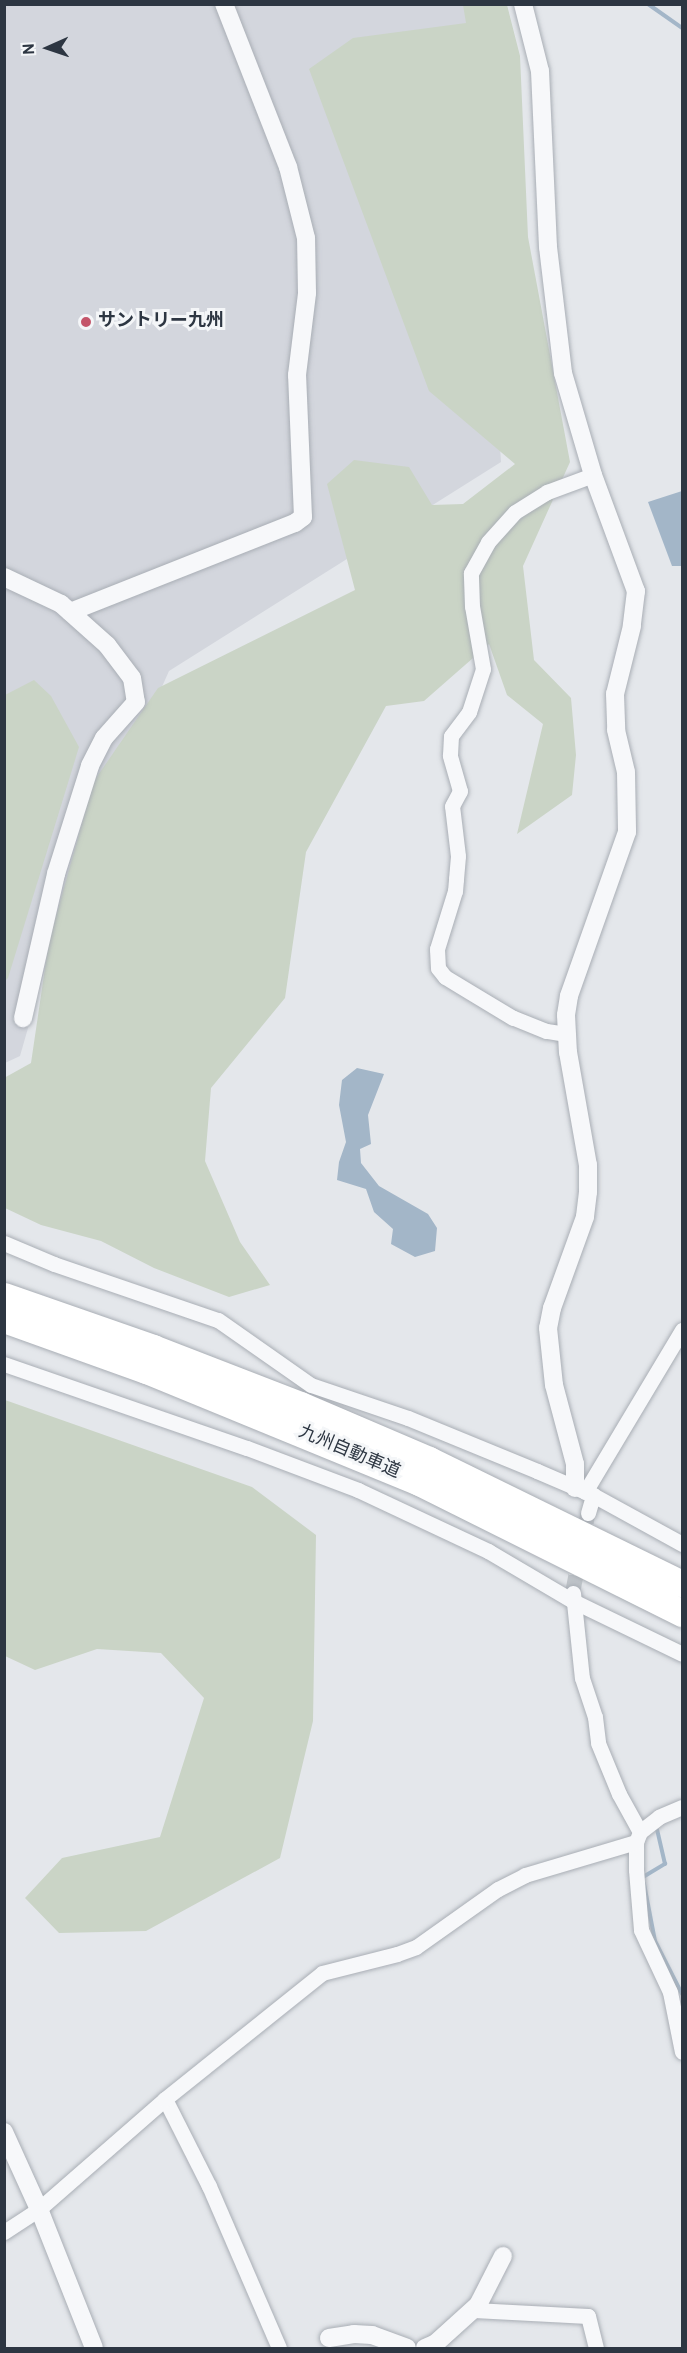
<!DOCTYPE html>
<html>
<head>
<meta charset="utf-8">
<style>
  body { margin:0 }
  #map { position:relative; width:687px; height:2353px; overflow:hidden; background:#e4e7eb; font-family:Overpass,"Noto Sans JP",sans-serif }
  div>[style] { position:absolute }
  .built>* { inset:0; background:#d3d6dd }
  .green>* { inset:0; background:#cad4c6 }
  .water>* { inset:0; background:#a3b6c8 }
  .stream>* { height:4px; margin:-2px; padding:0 2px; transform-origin:2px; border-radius:2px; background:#a3b6c8 }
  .minor-tunnel>* { height:15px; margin-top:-7.5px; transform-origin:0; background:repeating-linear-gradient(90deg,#bfc4c9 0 15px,transparent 0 23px) }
  .roads { filter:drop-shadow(0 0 2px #a9aeb5) drop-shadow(0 0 2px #a9aeb5) }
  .minor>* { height:15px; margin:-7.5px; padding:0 7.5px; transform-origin:7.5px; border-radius:7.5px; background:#f7f8fa }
  .tertiary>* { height:18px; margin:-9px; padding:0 9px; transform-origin:9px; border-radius:9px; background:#f7f8fa }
  .motorway>* { height:27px; margin:-13.5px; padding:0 13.5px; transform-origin:13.5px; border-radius:13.5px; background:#fff }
  .dots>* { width:16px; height:16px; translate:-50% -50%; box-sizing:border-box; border:3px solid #f4f6f8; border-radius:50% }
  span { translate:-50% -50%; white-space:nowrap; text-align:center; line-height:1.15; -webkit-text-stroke:6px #f4f6f8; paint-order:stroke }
  .poi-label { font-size:18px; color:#2d3642; font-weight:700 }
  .left { translate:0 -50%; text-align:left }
  .street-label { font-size:18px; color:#2d3642 }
  .frame { position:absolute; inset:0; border:6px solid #2d3642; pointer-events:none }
  .north { position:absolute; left:18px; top:18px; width:60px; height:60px; -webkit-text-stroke:4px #f4f6f8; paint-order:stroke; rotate:267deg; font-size:16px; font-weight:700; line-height:24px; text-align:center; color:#2d3642 }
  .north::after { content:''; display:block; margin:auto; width:21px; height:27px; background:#2d3642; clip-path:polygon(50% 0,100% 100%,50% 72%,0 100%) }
</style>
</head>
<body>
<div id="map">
  <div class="built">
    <i style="clip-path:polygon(4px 5px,472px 5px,501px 462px,169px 671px,61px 913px,20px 1056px,5px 1063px)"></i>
  </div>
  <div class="green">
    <i style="clip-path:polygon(463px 5px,507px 5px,520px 56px,528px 237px,570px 462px,523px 566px,534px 660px,571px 698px,576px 755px,572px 795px,517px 834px,543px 724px,507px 695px,489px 644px,424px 701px,386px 706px,306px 852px,285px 998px,211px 1088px,205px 1161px,240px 1242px,270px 1285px,229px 1297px,154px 1268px,101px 1241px,41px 1225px,5px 1208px,4px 1078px,31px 1063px,49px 941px,94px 781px,158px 688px,355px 590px,327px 484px,354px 460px,409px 467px,432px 505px,463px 504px,515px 464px,429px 391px,309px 69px,353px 38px,466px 23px)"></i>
    <i style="clip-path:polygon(34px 680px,51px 696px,79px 747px,8px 978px,5px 981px,5px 695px)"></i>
    <i style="clip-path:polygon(5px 1400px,252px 1487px,316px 1535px,313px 1721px,280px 1858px,146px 1931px,59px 1933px,25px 1898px,62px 1858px,160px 1837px,204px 1698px,161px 1653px,97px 1649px,35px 1670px,5px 1656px)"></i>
  </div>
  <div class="water">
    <i style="clip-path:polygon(682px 491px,682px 566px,672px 566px,648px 502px)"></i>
    <i style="clip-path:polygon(357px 1068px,384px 1074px,368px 1115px,371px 1144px,360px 1149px,361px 1163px,379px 1186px,428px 1214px,437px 1228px,435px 1251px,415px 1257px,391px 1244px,393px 1229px,374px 1212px,366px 1189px,337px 1180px,339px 1162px,346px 1142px,339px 1105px,342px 1080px)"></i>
  </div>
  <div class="stream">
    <i style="left:648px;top:4px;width:42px;rotate:35.2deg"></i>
    <i style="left:643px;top:1877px;width:26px;rotate:-31deg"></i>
    <i style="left:665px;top:1864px;width:35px;rotate:-103deg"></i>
    <i style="left:644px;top:1884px;width:58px;rotate:79.1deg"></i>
    <i style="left:655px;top:1941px;width:59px;rotate:63deg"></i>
  </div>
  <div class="minor-tunnel">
    <i style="left:573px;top:1590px;width:78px;rotate:-79deg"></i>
  </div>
  <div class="roads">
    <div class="minor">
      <i style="left:566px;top:1034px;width:20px;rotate:-171deg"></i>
      <i style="left:546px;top:1031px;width:35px;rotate:-158deg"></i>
      <i style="left:513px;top:1018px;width:79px;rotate:-148.9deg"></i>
      <i style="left:445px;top:977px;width:11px;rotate:-128deg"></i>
      <i style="left:438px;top:968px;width:19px;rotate:-93deg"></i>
      <i style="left:437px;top:949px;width:61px;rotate:-72.8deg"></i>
      <i style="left:455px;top:891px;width:12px;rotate:-85deg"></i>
      <i style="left:456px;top:879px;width:23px;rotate:-85deg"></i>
      <i style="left:458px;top:856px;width:50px;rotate:-96.8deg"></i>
      <i style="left:452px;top:806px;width:17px;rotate:-62deg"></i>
      <i style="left:460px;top:791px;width:37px;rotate:-106deg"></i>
      <i style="left:450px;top:755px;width:19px;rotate:-87deg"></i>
      <i style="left:451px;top:736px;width:30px;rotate:-53deg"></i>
      <i style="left:469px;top:712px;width:45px;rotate:-72deg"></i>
      <i style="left:483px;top:669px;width:64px;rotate:-99.9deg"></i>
      <i style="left:472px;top:606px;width:33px;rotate:-92deg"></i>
      <i style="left:471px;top:573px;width:35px;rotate:-61deg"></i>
      <i style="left:488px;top:542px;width:40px;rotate:-48deg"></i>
      <i style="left:515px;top:512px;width:38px;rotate:-32deg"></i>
      <i style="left:547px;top:492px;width:49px;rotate:-20.3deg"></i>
      <i style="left:4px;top:1243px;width:54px;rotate:22.8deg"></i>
      <i style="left:54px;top:1264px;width:173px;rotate:18.9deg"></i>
      <i style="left:218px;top:1320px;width:113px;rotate:35deg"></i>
      <i style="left:311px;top:1385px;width:102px;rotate:18.8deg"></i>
      <i style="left:408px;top:1418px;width:139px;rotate:22.3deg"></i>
      <i style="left:537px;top:1471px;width:61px;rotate:23.2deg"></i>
      <i style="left:593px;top:1495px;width:102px;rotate:28.8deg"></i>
      <i style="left:4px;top:1364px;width:257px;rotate:19.1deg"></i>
      <i style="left:247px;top:1448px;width:119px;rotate:20.7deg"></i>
      <i style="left:358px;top:1490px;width:144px;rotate:25.1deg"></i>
      <i style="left:488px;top:1551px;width:99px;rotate:30.5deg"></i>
      <i style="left:573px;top:1601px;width:121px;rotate:25.9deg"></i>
      <i style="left:585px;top:1492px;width:189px;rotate:-59.1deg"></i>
      <i style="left:588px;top:1513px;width:19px;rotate:-74deg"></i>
      <i style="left:573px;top:1593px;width:85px;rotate:84deg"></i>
      <i style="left:582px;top:1678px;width:41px;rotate:71.6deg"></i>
      <i style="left:595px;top:1717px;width:26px;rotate:83deg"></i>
      <i style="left:598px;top:1743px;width:55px;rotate:67.6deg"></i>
      <i style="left:619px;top:1794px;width:43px;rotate:61.1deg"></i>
      <i style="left:682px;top:1807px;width:25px;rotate:157deg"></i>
      <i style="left:659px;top:1817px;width:24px;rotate:142deg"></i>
      <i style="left:640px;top:1832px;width:11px;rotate:112deg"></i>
      <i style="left:636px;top:1842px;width:28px;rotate:90deg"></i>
      <i style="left:636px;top:1870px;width:60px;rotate:85.2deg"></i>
      <i style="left:641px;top:1930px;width:68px;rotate:64.9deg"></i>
      <i style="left:670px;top:1992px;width:61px;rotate:78.7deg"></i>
      <i style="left:165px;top:2099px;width:97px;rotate:63.2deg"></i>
      <i style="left:209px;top:2186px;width:176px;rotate:66.6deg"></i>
      <i style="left:4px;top:2232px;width:42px;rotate:-33.3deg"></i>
      <i style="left:39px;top:2209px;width:167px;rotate:-41.1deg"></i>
      <i style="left:165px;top:2099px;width:201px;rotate:-38.7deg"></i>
      <i style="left:322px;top:1973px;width:77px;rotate:-14.2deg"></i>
      <i style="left:397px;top:1954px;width:20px;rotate:-20deg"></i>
      <i style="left:416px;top:1947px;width:100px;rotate:-35.3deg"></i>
      <i style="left:498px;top:1889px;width:30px;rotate:-27deg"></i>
      <i style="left:525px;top:1875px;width:116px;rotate:-16.6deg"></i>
      <i style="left:474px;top:2310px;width:114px;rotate:3deg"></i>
      <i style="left:588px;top:2316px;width:33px;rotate:76deg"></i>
    </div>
    <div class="tertiary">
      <i style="left:523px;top:4px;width:69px;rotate:75.8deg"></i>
      <i style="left:540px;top:71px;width:176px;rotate:87.4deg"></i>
      <i style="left:548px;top:247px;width:127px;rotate:83.2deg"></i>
      <i style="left:563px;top:373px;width:106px;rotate:73.6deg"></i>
      <i style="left:593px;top:475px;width:124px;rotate:69.7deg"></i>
      <i style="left:636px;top:591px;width:35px;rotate:97deg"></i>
      <i style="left:632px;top:626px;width:70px;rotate:104deg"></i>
      <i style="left:615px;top:694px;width:36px;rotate:88deg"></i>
      <i style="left:616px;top:730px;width:43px;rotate:76.6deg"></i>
      <i style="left:626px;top:772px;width:60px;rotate:89deg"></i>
      <i style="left:627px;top:832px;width:174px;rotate:109.5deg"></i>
      <i style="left:569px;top:996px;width:19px;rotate:99deg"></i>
      <i style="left:566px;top:1015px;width:37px;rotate:87deg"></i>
      <i style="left:568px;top:1052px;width:115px;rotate:80deg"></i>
      <i style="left:588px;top:1165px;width:27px;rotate:90deg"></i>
      <i style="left:588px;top:1192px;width:25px;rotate:97deg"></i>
      <i style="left:585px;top:1217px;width:97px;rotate:109.9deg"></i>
      <i style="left:552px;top:1308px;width:20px;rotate:101deg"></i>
      <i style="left:548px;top:1328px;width:57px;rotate:84deg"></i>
      <i style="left:554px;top:1385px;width:82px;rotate:75.1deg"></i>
      <i style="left:575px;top:1464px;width:24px;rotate:90deg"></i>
      <i style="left:4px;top:577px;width:63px;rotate:25.3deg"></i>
      <i style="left:61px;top:604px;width:62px;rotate:41.7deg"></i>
      <i style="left:107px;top:645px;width:41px;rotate:52.9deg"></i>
      <i style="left:132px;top:678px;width:24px;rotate:81deg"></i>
      <i style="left:136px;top:702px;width:48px;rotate:131.6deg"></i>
      <i style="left:104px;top:738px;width:31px;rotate:117deg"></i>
      <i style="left:90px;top:766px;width:113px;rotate:107.5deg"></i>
      <i style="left:56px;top:874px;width:148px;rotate:102.9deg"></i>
      <i style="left:70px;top:612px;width:242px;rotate:-21.6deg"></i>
      <i style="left:295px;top:523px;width:10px;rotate:-37deg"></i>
      <i style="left:303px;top:517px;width:142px;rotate:-92.4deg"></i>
      <i style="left:297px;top:375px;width:83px;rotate:-83deg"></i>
      <i style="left:307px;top:293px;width:55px;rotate:-91deg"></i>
      <i style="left:306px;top:238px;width:73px;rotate:-104.2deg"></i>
      <i style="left:288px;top:167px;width:175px;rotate:-111.4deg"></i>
      <i style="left:4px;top:2132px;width:85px;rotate:65.6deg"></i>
      <i style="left:39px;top:2209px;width:149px;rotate:68.4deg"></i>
      <i style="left:329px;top:2338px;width:25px;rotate:-9deg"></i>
      <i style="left:354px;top:2334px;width:18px;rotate:3deg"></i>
      <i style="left:372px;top:2335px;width:37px;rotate:20deg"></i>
      <i style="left:425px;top:2348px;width:12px;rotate:-24deg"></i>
      <i style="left:436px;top:2343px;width:57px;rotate:-42.1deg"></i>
      <i style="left:478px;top:2305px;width:55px;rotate:-63deg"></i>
    </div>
    <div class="motorway">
      <i style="left:4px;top:1296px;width:158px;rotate:19.2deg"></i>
      <i style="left:153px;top:1348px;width:158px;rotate:21.2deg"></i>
      <i style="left:300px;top:1405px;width:140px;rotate:23.1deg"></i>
      <i style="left:429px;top:1460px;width:282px;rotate:26.1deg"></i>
      <i style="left:4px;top:1319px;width:151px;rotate:19.8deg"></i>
      <i style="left:146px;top:1370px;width:295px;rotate:22.3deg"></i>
      <i style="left:419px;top:1482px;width:294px;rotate:26.5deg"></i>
    </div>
  </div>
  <div class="dots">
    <i style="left:86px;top:322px;background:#c4556a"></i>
  </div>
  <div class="poi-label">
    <span class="left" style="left:98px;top:322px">サントリー九州</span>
  </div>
  <div class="street-label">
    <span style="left:349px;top:1453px;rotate:23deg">九州自動車道</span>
  </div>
  <div class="frame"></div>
  <div class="north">N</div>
</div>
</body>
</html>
